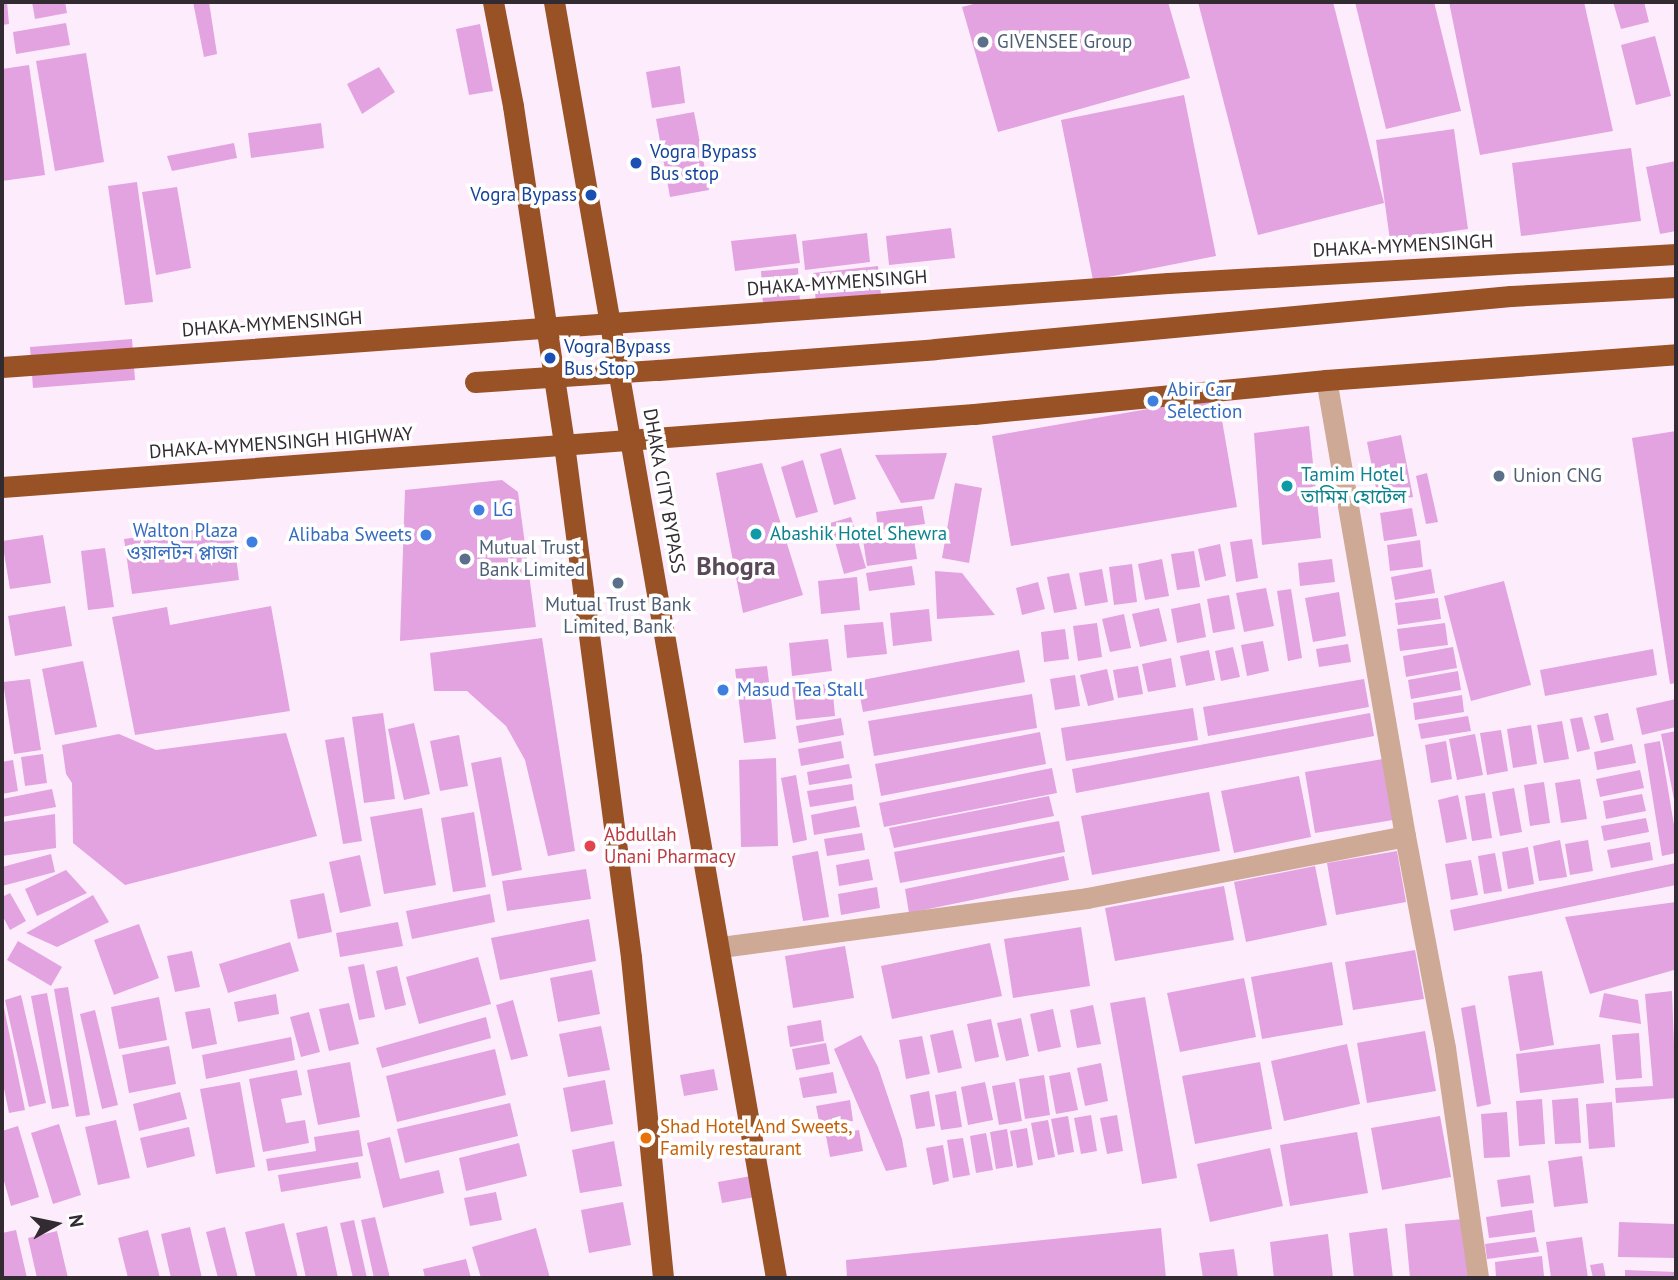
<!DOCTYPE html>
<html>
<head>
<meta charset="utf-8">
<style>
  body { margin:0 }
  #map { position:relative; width:1678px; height:1280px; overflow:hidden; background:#fdedfc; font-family:"PT Sans","Noto Sans Bengali",sans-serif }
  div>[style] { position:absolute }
  .building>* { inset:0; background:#e3a2e0 }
  .minor>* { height:21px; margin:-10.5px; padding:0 10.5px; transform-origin:10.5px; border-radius:10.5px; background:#cda996 }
  .highway>* { height:21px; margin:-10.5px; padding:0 10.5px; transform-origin:10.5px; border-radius:10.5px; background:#995126 }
  .highway-bridge>* { height:21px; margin:-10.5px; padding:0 10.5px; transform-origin:10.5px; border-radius:10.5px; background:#995126 }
  .dots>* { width:19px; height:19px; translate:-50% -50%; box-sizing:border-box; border:4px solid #fff; border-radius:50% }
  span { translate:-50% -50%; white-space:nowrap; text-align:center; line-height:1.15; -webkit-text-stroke:7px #fff; paint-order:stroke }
  .service-label { font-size:19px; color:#4e5e75 }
  .left { translate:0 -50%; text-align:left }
  .transit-label { font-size:19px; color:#164399 }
  .right { translate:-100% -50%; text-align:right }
  .street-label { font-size:19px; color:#322b32 }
  .shop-label { font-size:19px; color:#366cbe }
  .culture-label { font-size:19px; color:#0d838f }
  .health-label { font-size:19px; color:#be3a42 }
  .food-label { font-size:19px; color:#c56008 }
  .district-label { font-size:26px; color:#5a4959; font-weight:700 }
  .frame { position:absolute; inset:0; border:4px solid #322b32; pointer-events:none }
  .north { position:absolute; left:21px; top:1189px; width:70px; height:70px; -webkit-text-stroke:5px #fff; paint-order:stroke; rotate:81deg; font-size:19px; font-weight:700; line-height:28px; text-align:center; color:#322b32 }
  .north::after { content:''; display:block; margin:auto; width:24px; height:32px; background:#322b32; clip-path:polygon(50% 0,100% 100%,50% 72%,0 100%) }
</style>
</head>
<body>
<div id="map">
  <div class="building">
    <i style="clip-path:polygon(2px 2px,7px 2px,9px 24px,2px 25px)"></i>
    <i style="clip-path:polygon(32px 2px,65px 2px,67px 13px,35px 19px)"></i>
    <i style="clip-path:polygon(193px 2px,209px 2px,217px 54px,204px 57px)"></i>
    <i style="clip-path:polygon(981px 2px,1168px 2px,1190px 78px,998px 132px,962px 7px)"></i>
    <i style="clip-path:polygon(1198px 2px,1333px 2px,1384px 203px,1258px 235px)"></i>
    <i style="clip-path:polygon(1355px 2px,1434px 2px,1461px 111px,1386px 129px)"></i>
    <i style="clip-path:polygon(1449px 2px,1584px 2px,1613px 131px,1480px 155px)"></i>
    <i style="clip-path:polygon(1613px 2px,1644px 2px,1649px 22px,1621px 29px)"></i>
    <i style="clip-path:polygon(66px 23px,70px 45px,16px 54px,13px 32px)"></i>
    <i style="clip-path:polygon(480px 24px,493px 91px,469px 95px,456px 29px)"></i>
    <i style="clip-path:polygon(1655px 36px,1671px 96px,1636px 105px,1621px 45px)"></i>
    <i style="clip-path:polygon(86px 53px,104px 162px,55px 171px,36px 61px)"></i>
    <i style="clip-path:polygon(29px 65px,45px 175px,2px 181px,2px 69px)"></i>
    <i style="clip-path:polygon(680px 66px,685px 103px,652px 108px,646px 72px)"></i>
    <i style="clip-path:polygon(379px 67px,395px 92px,362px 114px,347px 84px)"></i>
    <i style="clip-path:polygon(1184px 95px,1216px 256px,1093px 280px,1061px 120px)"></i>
    <i style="clip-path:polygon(694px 112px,709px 190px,670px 197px,656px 119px)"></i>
    <i style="clip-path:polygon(321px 123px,324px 148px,251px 158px,248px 133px)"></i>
    <i style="clip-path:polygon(1454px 129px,1468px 229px,1390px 240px,1376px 140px)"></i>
    <i style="clip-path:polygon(234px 143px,237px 158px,172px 171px,167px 156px)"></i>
    <i style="clip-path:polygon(1631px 148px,1641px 221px,1521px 236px,1512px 163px)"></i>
    <i style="clip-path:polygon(1676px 161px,1676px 231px,1660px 234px,1646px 167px)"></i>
    <i style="clip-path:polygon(137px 182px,153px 302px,125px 305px,108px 186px)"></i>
    <i style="clip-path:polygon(177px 187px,191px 268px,156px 275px,142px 192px)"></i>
    <i style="clip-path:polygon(951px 228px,955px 258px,889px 265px,886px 236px)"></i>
    <i style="clip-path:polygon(867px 233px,870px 262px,805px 270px,802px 241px)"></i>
    <i style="clip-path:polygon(796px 234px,800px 263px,735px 271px,731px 241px)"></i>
    <i style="clip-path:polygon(878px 266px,881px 295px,816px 303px,813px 273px)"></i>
    <i style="clip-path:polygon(798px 268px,800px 303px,763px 305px,761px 271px)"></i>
    <i style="clip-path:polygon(132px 339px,135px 380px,33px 388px,30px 347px)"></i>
    <i style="clip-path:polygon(1218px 397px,1237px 507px,1011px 546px,992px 436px)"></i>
    <i style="clip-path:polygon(1309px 426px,1321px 538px,1262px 545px,1254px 433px)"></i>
    <i style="clip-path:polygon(1676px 431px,1676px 683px,1670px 684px,1632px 438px)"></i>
    <i style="clip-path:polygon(1401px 435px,1413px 497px,1379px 503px,1367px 442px)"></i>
    <i style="clip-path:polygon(841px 448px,856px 499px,834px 505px,820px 454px)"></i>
    <i style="clip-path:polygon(947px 453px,934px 499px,901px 503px,875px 455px)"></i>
    <i style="clip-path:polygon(803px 460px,818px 512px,796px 518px,781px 467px)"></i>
    <i style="clip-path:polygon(762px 463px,803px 595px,743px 613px,716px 473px)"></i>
    <i style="clip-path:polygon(1427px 473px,1438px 522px,1426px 524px,1416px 476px)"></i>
    <i style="clip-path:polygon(502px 480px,518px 492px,536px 627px,400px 641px,405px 490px)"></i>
    <i style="clip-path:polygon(955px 483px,982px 488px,969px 563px,942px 558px)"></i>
    <i style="clip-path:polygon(922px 506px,925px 524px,878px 530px,876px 512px)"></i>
    <i style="clip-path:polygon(1412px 508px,1417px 536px,1384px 541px,1380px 513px)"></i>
    <i style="clip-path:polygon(851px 517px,866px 568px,844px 574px,830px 523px)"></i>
    <i style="clip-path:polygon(232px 525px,239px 580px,132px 594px,124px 539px)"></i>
    <i style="clip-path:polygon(913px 533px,917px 559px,867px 566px,863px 540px)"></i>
    <i style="clip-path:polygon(43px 535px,51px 583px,10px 589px,2px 541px)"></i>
    <i style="clip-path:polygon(1252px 539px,1258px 578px,1236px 582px,1230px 542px)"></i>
    <i style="clip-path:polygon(1420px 540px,1423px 567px,1390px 571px,1387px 545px)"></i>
    <i style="clip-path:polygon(1220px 544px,1226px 576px,1205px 581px,1198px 549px)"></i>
    <i style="clip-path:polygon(105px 548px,114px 607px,88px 610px,81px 551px)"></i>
    <i style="clip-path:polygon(1194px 551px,1200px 587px,1177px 590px,1171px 554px)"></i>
    <i style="clip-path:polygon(1162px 559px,1169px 596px,1145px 600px,1138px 564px)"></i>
    <i style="clip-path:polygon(1332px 559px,1335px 582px,1300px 586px,1298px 563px)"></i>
    <i style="clip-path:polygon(1132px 564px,1137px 602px,1114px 605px,1109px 567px)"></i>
    <i style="clip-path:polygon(912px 566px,915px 585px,869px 591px,866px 573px)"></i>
    <i style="clip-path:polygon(1102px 569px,1108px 602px,1085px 606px,1079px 573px)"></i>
    <i style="clip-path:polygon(1431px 569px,1435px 593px,1395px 600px,1391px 577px)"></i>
    <i style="clip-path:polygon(935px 571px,962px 573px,995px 615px,937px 619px)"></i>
    <i style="clip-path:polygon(1069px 573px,1077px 609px,1054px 613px,1047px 577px)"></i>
    <i style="clip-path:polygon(857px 577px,860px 610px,821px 614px,818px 581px)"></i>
    <i style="clip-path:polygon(1504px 581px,1531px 685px,1471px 701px,1444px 596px)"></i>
    <i style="clip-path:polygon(1038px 582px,1045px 609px,1022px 615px,1016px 588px)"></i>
    <i style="clip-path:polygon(1266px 588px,1274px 626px,1244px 632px,1236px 593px)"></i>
    <i style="clip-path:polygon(1291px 589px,1302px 658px,1288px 661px,1277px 591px)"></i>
    <i style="clip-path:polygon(1339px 592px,1346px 636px,1313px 642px,1305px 598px)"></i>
    <i style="clip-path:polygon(1229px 595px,1235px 629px,1213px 633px,1207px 599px)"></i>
    <i style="clip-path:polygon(1438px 598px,1441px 619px,1398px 625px,1395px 603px)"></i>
    <i style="clip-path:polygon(1200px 603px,1206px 637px,1177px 643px,1171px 609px)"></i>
    <i style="clip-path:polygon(65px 606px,72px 646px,15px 656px,8px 616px)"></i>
    <i style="clip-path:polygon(271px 606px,290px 711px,135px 735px,112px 617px,167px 607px,170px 625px)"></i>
    <i style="clip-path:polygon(1159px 608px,1167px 641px,1140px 647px,1132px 614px)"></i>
    <i style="clip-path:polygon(929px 609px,932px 641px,893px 646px,890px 613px)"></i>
    <i style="clip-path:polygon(1124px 614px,1131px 648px,1110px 652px,1102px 619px)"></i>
    <i style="clip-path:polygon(883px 622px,887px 654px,847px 658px,844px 625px)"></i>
    <i style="clip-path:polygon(1097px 623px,1102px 657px,1078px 661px,1073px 626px)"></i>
    <i style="clip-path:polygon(1445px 623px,1448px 645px,1400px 651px,1397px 629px)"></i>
    <i style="clip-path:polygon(1065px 629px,1069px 659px,1044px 662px,1041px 632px)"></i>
    <i style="clip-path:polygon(542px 638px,575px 851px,548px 856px,525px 760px,506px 726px,467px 691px,434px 691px,430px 653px)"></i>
    <i style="clip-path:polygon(828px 639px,832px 671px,792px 676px,789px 643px)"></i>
    <i style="clip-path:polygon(1263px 641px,1269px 671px,1247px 676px,1241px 645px)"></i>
    <i style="clip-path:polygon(1348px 644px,1351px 662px,1319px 667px,1316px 649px)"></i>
    <i style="clip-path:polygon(1233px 647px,1240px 677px,1221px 681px,1215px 651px)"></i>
    <i style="clip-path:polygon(1453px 647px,1457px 668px,1406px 677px,1403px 656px)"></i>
    <i style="clip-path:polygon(1653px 649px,1657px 675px,1545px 696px,1540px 670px)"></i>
    <i style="clip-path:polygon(1019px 650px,1025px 682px,863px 712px,857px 681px)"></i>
    <i style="clip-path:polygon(1209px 650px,1215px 680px,1186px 686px,1180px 656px)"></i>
    <i style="clip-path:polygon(1171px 658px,1176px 687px,1148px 692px,1142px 664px)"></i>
    <i style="clip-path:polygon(83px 661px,97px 727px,55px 735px,42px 669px)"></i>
    <i style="clip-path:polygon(767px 666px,776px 739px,744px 743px,735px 669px)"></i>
    <i style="clip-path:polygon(1138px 666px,1143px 694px,1118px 698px,1113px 670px)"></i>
    <i style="clip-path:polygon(1107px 669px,1114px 700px,1088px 706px,1080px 675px)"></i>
    <i style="clip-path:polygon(1458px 671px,1461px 690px,1411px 699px,1408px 680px)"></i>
    <i style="clip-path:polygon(1075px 675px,1080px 706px,1055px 710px,1050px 679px)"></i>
    <i style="clip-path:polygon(30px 679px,41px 750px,14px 754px,3px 682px)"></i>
    <i style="clip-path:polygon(1364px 679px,1369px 707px,1208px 736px,1203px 707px)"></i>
    <i style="clip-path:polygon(832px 684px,835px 716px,796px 720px,792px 687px)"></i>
    <i style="clip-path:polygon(1032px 694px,1037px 728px,874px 756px,868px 721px)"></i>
    <i style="clip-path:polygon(1462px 695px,1464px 712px,1415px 720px,1413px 703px)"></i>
    <i style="clip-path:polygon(1676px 699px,1676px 727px,1642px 735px,1636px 708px)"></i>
    <i style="clip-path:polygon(1193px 708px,1198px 740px,1066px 761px,1061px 728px)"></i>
    <i style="clip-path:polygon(383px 713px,395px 799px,364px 803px,352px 717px)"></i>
    <i style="clip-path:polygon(1370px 713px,1374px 736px,1076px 793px,1072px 769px)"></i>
    <i style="clip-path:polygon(1608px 713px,1614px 740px,1601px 743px,1594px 716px)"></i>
    <i style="clip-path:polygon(1468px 716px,1471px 731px,1421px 739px,1418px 724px)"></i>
    <i style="clip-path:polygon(1582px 717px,1590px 749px,1577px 752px,1570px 719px)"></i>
    <i style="clip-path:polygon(841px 718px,844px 735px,799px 743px,796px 726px)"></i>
    <i style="clip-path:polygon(1562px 721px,1569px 759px,1544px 763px,1537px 725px)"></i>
    <i style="clip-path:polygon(414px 723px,430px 794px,404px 800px,388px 729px)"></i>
    <i style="clip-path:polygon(1531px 725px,1537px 764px,1513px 768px,1507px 729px)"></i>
    <i style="clip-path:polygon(1501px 730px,1508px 771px,1487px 775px,1480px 733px)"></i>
    <i style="clip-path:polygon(1676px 731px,1676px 804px,1675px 804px,1661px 734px)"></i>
    <i style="clip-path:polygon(1040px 732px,1046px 764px,881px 796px,875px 764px)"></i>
    <i style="clip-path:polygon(286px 733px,317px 836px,125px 885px,73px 843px,72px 783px,66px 774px,62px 745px,119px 734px,156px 750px)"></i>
    <i style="clip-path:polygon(1475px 734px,1483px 775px,1457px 780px,1449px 739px)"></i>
    <i style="clip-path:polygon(459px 735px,468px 786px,440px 791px,430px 741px)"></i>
    <i style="clip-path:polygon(344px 737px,362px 841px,343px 844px,325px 740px)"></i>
    <i style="clip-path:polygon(841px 741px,844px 758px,801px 766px,798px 749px)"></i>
    <i style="clip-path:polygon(1446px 741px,1452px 779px,1431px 783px,1425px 745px)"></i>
    <i style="clip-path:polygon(1660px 741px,1676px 837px,1676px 853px,1662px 856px,1644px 744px)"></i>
    <i style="clip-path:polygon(1632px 744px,1636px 763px,1597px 770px,1594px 752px)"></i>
    <i style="clip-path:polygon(43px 754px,47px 783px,25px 786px,21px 757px)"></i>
    <i style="clip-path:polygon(501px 757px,522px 870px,492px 876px,471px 763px)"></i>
    <i style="clip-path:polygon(776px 758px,778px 846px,741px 847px,739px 760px)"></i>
    <i style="clip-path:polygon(1383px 759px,1393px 820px,1315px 833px,1305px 772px)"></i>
    <i style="clip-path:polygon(13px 760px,18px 791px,2px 794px,2px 762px)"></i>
    <i style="clip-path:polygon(849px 764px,852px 778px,809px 785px,807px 772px)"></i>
    <i style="clip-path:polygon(1052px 768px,1057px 793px,884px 827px,879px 803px)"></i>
    <i style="clip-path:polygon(1640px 770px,1644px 788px,1600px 797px,1596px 779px)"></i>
    <i style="clip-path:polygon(796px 775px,807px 840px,793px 843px,781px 778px)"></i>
    <i style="clip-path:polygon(1299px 776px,1311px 837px,1234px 853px,1221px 791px)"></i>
    <i style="clip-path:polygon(1580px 779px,1587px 819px,1561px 823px,1555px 783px)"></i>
    <i style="clip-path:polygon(1544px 782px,1550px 823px,1530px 826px,1524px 785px)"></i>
    <i style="clip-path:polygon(852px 784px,854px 800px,810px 807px,807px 791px)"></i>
    <i style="clip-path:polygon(1514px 788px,1522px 832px,1500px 836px,1492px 792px)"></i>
    <i style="clip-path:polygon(52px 789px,56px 807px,2px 817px,2px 799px)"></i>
    <i style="clip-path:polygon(1209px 792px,1220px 851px,1092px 875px,1081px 816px)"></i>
    <i style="clip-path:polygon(1485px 793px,1492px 838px,1472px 841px,1465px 796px)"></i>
    <i style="clip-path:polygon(1642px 794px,1646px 811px,1606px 819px,1603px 801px)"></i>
    <i style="clip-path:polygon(1458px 795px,1467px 839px,1446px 843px,1438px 800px)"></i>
    <i style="clip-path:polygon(1049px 796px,1054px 816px,894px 848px,889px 828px)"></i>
    <i style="clip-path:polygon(856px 806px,860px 827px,814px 835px,811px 815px)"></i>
    <i style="clip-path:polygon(422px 808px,436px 885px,384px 894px,370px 817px)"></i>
    <i style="clip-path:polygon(474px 812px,486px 887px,453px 892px,441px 818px)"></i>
    <i style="clip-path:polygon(55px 814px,56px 848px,2px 856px,2px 822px)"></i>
    <i style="clip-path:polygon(1646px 818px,1649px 832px,1604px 841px,1601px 826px)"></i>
    <i style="clip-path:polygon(1059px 821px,1065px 852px,900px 883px,894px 852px)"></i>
    <i style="clip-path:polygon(862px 833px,865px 850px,827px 856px,824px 839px)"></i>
    <i style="clip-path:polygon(1560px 840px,1567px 877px,1539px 881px,1533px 846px)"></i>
    <i style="clip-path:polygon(1588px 840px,1593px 871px,1570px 875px,1565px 844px)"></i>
    <i style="clip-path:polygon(1650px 842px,1653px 860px,1611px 868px,1607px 850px)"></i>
    <i style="clip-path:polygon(1528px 847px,1534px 884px,1508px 889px,1502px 852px)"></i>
    <i style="clip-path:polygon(818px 851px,829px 917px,803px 921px,792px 856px)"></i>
    <i style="clip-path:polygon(1397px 851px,1406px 902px,1336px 915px,1327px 863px)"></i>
    <i style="clip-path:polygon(1495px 853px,1502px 891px,1484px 894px,1478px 856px)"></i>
    <i style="clip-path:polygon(51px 854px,55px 872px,2px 886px,2px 867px)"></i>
    <i style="clip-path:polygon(360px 855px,371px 906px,340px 913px,329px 862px)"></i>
    <i style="clip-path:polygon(1064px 856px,1069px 880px,909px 913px,905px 889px)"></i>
    <i style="clip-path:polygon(869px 859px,873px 880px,839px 886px,836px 865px)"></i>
    <i style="clip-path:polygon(1471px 860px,1478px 895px,1451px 900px,1445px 864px)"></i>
    <i style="clip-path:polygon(1676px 863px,1676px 885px,1454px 931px,1450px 910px)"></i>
    <i style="clip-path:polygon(1315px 866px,1327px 925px,1246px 942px,1234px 882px)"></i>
    <i style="clip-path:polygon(586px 869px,591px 899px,507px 911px,502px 881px)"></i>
    <i style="clip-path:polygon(66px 870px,87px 893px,37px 916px,25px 889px)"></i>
    <i style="clip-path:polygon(1224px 886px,1234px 940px,1115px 961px,1105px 908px)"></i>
    <i style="clip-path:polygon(877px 887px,880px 908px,841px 915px,838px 894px)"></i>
    <i style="clip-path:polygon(10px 893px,26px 921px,10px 930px,2px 915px,2px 897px)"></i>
    <i style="clip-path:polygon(324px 893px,332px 932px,298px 939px,290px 900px)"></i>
    <i style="clip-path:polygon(490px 894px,495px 922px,412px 939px,406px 911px)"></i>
    <i style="clip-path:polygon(93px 895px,109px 922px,57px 947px,26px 933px)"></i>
    <i style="clip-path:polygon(1676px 902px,1674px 970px,1590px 994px,1565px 917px)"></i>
    <i style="clip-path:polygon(589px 919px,596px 961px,500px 980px,491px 938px)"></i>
    <i style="clip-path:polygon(398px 922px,403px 946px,340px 957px,336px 933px)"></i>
    <i style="clip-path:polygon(139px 924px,159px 978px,114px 995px,94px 940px)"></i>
    <i style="clip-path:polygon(1081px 927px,1090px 986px,1013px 998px,1004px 939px)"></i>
    <i style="clip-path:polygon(18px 941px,62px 967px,51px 986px,7px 960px)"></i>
    <i style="clip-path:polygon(290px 942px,299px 971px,228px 993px,219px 964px)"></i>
    <i style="clip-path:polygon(990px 943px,1002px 996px,892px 1019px,881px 966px)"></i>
    <i style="clip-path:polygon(845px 946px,854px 998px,793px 1008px,785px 956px)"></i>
    <i style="clip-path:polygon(1415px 950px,1424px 999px,1353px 1010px,1345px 962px)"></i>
    <i style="clip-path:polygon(192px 951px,200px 987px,175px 992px,167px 956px)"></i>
    <i style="clip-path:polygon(478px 957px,491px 1004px,419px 1024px,406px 977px)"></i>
    <i style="clip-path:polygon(1332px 962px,1343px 1025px,1262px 1039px,1251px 977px)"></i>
    <i style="clip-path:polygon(364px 964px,375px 1017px,359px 1020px,348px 967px)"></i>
    <i style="clip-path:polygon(397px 966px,406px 1005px,385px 1010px,376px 971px)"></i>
    <i style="clip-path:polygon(592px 970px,600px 1014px,558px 1022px,550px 978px)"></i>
    <i style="clip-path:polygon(1542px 971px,1554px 1045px,1520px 1051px,1508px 976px)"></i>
    <i style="clip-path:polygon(1244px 978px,1256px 1037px,1180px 1052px,1167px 993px)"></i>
    <i style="clip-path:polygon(68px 987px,90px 1115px,76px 1117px,54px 989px)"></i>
    <i style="clip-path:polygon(1672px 991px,1676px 1098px,1616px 1103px,1615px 1088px,1653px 1086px,1645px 994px)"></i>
    <i style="clip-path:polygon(47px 993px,69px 1106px,52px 1109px,31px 996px)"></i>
    <i style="clip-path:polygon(1604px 993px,1638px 1000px,1641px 1024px,1599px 1017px)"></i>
    <i style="clip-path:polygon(276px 994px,279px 1014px,238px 1022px,234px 1002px)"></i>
    <i style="clip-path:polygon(21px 995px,46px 1103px,29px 1107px,5px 1000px)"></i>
    <i style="clip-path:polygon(159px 997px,167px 1040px,119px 1049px,111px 1007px)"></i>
    <i style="clip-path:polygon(1145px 997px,1177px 1178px,1142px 1184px,1110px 1003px)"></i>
    <i style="clip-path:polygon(513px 1000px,528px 1056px,511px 1060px,496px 1005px)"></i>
    <i style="clip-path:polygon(3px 1003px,25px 1110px,9px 1113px,2px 1079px)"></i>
    <i style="clip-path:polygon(349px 1003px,359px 1044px,329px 1051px,319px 1009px)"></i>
    <i style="clip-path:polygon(1093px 1005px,1101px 1044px,1077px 1048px,1070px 1010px)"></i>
    <i style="clip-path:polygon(1475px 1005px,1491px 1104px,1477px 1107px,1461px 1008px)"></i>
    <i style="clip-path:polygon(210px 1008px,217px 1044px,192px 1049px,185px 1012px)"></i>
    <i style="clip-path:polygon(1053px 1009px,1061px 1047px,1038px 1052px,1030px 1014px)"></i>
    <i style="clip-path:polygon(95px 1010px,118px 1105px,102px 1109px,80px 1014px)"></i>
    <i style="clip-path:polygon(309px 1012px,320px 1052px,301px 1057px,290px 1017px)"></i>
    <i style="clip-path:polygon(486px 1017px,491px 1038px,382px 1068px,376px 1048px)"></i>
    <i style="clip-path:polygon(1021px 1018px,1029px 1056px,1006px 1061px,997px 1023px)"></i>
    <i style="clip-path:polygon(991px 1019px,999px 1057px,975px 1062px,967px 1024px)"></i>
    <i style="clip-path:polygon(821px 1020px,824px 1041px,790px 1047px,787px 1026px)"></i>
    <i style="clip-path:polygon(601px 1026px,610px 1070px,568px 1077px,559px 1034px)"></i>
    <i style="clip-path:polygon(953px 1030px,962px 1068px,938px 1073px,930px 1035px)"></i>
    <i style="clip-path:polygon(1425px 1031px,1436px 1091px,1367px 1103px,1357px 1043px)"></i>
    <i style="clip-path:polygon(1639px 1033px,1642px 1078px,1616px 1080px,1612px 1035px)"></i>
    <i style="clip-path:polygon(861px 1035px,878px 1067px,902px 1139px,907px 1167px,886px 1171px,834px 1049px)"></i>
    <i style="clip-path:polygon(922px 1036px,930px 1074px,906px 1079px,899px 1040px)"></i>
    <i style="clip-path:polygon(291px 1037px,295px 1060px,206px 1079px,202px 1055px)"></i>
    <i style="clip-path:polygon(826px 1043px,830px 1064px,796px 1070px,792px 1049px)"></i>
    <i style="clip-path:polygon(1347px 1044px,1360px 1104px,1284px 1121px,1271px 1061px)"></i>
    <i style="clip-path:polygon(1600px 1044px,1604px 1083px,1520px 1093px,1516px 1054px)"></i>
    <i style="clip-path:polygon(169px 1046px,176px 1084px,129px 1093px,122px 1055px)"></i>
    <i style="clip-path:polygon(495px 1049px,506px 1095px,397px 1122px,386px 1076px)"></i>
    <i style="clip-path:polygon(350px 1062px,360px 1117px,318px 1125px,307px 1070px)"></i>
    <i style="clip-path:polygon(1260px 1062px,1272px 1129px,1195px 1144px,1182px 1076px)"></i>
    <i style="clip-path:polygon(1101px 1063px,1108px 1101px,1085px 1106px,1077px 1068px)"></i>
    <i style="clip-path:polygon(714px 1069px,718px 1090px,684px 1096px,680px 1075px)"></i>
    <i style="clip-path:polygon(297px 1070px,302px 1095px,281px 1099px,286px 1123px,305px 1120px,309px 1143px,263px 1152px,249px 1079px)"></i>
    <i style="clip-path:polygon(833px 1072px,837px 1093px,803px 1098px,799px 1078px)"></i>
    <i style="clip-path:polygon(1070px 1072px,1078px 1110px,1056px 1114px,1049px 1076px)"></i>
    <i style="clip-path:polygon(1044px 1075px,1050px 1115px,1025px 1119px,1019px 1079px)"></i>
    <i style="clip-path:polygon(605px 1080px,613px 1124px,571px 1132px,563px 1088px)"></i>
    <i style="clip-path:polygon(240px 1082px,255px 1167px,216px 1174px,200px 1089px)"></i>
    <i style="clip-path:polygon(985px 1082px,993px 1120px,968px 1125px,961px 1087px)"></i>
    <i style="clip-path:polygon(1015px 1082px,1022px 1121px,999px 1125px,992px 1086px)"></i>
    <i style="clip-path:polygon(929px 1091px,935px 1126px,916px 1129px,910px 1095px)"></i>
    <i style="clip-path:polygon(956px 1091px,962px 1127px,941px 1130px,935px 1095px)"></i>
    <i style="clip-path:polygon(180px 1092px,187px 1119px,139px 1131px,133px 1104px)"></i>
    <i style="clip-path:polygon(1578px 1098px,1581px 1143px,1555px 1144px,1552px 1100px)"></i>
    <i style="clip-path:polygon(1542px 1099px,1545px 1144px,1519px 1146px,1516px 1101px)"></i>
    <i style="clip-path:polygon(850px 1100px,853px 1121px,820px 1126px,816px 1106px)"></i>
    <i style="clip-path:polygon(1612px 1102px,1615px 1147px,1589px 1149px,1586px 1104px)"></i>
    <i style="clip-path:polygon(510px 1103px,518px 1136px,405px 1163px,397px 1129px)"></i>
    <i style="clip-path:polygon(1507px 1112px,1510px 1157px,1484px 1158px,1481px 1114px)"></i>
    <i style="clip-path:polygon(1091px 1115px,1097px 1151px,1081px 1154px,1074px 1118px)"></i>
    <i style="clip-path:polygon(1117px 1115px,1123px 1151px,1107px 1154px,1100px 1118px)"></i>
    <i style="clip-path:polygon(1068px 1116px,1074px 1152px,1058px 1155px,1051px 1119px)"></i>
    <i style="clip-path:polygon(1440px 1116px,1451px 1177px,1382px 1190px,1371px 1128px)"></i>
    <i style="clip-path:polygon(116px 1120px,130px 1178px,98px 1185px,85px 1127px)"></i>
    <i style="clip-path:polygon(1048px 1120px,1055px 1157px,1038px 1160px,1031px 1123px)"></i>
    <i style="clip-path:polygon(59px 1124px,81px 1195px,53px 1204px,31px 1133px)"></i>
    <i style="clip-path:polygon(18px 1126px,39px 1197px,11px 1206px,2px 1174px,2px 1131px)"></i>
    <i style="clip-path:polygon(189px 1127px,195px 1156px,147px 1168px,140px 1138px)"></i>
    <i style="clip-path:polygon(1027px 1128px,1033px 1165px,1017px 1168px,1010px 1131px)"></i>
    <i style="clip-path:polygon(1007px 1129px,1013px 1166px,996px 1169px,990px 1132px)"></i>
    <i style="clip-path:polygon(359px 1130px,363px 1156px,268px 1171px,266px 1159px,316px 1151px,314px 1137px)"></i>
    <i style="clip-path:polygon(859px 1130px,863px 1151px,830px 1157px,826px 1136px)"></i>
    <i style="clip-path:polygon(1357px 1132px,1368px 1193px,1290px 1206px,1280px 1145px)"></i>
    <i style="clip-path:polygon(986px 1133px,993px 1170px,976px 1173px,970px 1136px)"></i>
    <i style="clip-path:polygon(390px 1137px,400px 1179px,439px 1170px,444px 1193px,383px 1208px,367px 1143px)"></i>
    <i style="clip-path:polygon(963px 1138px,970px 1175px,953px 1178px,947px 1140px)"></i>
    <i style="clip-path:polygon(614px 1141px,622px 1186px,580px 1193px,572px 1150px)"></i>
    <i style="clip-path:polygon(519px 1143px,527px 1176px,466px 1191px,459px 1158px)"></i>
    <i style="clip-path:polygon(943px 1145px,949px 1181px,933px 1185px,926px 1148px)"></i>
    <i style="clip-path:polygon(1270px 1148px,1283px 1206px,1210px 1222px,1197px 1164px)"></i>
    <i style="clip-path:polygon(1582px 1156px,1588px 1203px,1554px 1207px,1548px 1161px)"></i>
    <i style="clip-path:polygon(358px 1162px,361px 1178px,281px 1192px,278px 1175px)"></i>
    <i style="clip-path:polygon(1530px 1175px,1534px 1203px,1501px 1207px,1497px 1180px)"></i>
    <i style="clip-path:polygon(751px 1176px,755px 1197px,722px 1203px,718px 1182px)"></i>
    <i style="clip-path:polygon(496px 1192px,502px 1220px,470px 1226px,464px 1198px)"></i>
    <i style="clip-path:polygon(623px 1202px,631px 1245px,589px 1253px,581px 1210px)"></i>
    <i style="clip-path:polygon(1532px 1210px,1535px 1232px,1489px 1238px,1486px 1217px)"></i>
    <i style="clip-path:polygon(375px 1217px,390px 1278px,374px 1278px,361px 1220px)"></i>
    <i style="clip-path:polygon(1464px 1219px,1470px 1278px,1410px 1278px,1405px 1224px)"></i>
    <i style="clip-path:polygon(354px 1220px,367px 1278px,353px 1278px,340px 1223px)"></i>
    <i style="clip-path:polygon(1619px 1222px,1676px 1224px,1676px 1258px,1618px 1257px)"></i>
    <i style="clip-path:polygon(284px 1223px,298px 1278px,256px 1278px,245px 1232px)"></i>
    <i style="clip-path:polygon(327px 1226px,338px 1278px,306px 1278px,296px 1233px)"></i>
    <i style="clip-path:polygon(190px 1227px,202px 1278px,171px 1278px,161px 1234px)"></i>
    <i style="clip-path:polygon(225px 1227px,238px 1278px,218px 1278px,206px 1232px)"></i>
    <i style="clip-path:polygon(536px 1228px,550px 1278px,481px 1278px,472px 1247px)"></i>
    <i style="clip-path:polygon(1161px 1228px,1166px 1278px,847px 1278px,846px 1260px)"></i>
    <i style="clip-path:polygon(1387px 1228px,1393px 1278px,1354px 1278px,1349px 1233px)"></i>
    <i style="clip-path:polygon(16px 1230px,27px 1278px,2px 1278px,2px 1233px)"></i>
    <i style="clip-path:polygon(148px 1230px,160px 1278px,128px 1278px,118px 1238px)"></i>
    <i style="clip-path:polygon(57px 1231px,68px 1278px,37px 1278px,28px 1238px)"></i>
    <i style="clip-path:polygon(1328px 1234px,1333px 1278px,1274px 1278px,1270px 1242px)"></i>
    <i style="clip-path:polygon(1536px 1237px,1539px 1252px,1487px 1259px,1485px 1244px)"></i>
    <i style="clip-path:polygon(1582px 1237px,1588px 1278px,1551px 1278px,1546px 1242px)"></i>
    <i style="clip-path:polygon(1234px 1249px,1238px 1278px,1203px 1278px,1199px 1253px)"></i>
    <i style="clip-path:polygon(1542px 1256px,1544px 1276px,1496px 1278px,1495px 1262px)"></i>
    <i style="clip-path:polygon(466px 1259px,471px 1278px,425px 1278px,423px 1269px)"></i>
    <i style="clip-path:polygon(1603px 1263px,1606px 1278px,1593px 1278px,1590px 1265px)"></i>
    <i style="clip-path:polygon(1625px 1270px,1676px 1272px,1676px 1278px,1625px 1278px)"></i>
  </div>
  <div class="minor">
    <i style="left:1405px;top:836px;width:216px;rotate:79.3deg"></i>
    <i style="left:1445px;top:1048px;width:232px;rotate:81.8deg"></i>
    <i style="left:721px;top:947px;width:369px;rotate:-7.6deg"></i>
    <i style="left:1087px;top:898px;width:324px;rotate:-11deg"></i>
    <i style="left:1405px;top:836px;width:463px;rotate:-99.8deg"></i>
  </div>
  <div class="highway">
    <i style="left:493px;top:2px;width:106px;rotate:79.1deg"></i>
    <i style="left:513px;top:106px;width:342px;rotate:81.4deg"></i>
    <i style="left:564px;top:444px;width:517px;rotate:82.56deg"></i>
    <i style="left:631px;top:957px;width:323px;rotate:84.3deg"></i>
    <i style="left:554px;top:2px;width:1295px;rotate:80.13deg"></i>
    <i style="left:2px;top:367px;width:1169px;rotate:-4.12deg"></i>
    <i style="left:1168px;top:283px;width:509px;rotate:-3.27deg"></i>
    <i style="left:658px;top:370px;width:278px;rotate:-4.3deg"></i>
    <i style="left:935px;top:349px;width:578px;rotate:-5.26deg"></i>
    <i style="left:1511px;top:296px;width:165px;rotate:-3.1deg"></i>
    <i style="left:2px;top:487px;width:975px;rotate:-4.3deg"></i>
    <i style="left:974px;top:414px;width:354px;rotate:-5.5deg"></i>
    <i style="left:1326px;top:380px;width:351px;rotate:-4.2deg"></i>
  </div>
  <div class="highway-bridge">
    <i style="left:475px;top:382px;width:183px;rotate:-3.8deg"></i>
  </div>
  <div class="dots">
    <i style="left:983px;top:42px;background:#5c6f8a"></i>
    <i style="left:636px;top:163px;background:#1a4fb4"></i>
    <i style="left:591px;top:195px;background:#1a4fb4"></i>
    <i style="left:550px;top:358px;background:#1a4fb4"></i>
    <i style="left:1153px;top:401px;background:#3f7fe0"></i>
    <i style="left:1499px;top:476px;background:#5c6f8a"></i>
    <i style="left:1287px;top:486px;background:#0f9aa8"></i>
    <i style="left:479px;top:510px;background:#3f7fe0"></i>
    <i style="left:756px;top:534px;background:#0f9aa8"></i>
    <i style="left:426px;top:535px;background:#3f7fe0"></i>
    <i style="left:252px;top:542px;background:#3f7fe0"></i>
    <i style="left:465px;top:559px;background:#5c6f8a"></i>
    <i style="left:618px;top:583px;background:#5c6f8a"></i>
    <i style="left:723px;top:690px;background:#3f7fe0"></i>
    <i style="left:590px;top:846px;background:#e0444e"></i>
    <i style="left:646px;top:1138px;background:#e8710a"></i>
  </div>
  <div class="service-label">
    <span class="left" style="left:997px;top:42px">GIVENSEE Group</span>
    <span class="left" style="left:1513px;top:476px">Union CNG</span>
    <span class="left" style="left:479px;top:559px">Mutual Trust<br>Bank Limited</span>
    <span style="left:618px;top:616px">Mutual Trust Bank<br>Limited, Bank</span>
  </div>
  <div class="transit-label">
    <span class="left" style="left:650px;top:163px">Vogra Bypass<br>Bus stop</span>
    <span class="right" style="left:577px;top:195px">Vogra Bypass</span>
    <span class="left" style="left:564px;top:358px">Vogra Bypass<br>Bus Stop</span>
  </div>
  <div class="street-label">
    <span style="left:1403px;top:246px;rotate:-3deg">DHAKA-MYMENSINGH</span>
    <span style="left:837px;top:283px;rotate:-4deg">DHAKA-MYMENSINGH</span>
    <span style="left:272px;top:324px;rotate:-4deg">DHAKA-MYMENSINGH</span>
    <span style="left:281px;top:443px;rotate:-4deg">DHAKA-MYMENSINGH HIGHWAY</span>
    <span style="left:664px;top:491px;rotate:80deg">DHAKA CITY BYPASS</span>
  </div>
  <div class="shop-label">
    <span class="left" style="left:1167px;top:401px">Abir Car<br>Selection</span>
    <span class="left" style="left:493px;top:510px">LG</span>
    <span class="right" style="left:238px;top:542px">Walton Plaza<br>ওয়ালটন প্লাজা</span>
    <span class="right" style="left:412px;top:535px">Alibaba Sweets</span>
    <span class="left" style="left:737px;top:690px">Masud Tea Stall</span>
  </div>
  <div class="culture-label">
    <span class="left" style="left:1301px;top:486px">Tamim Hotel<br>তামিম হোটেল</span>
    <span class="left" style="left:770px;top:534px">Abashik Hotel Shewra</span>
  </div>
  <div class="health-label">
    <span class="left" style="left:604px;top:846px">Abdullah<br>Unani Pharmacy</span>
  </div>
  <div class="food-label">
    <span class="left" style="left:660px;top:1138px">Shad Hotel And Sweets,<br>Family restaurant</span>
  </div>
  <div class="district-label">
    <span style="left:736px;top:566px">Bhogra</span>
  </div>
  <div class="frame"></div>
  <div class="north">N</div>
</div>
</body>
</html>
